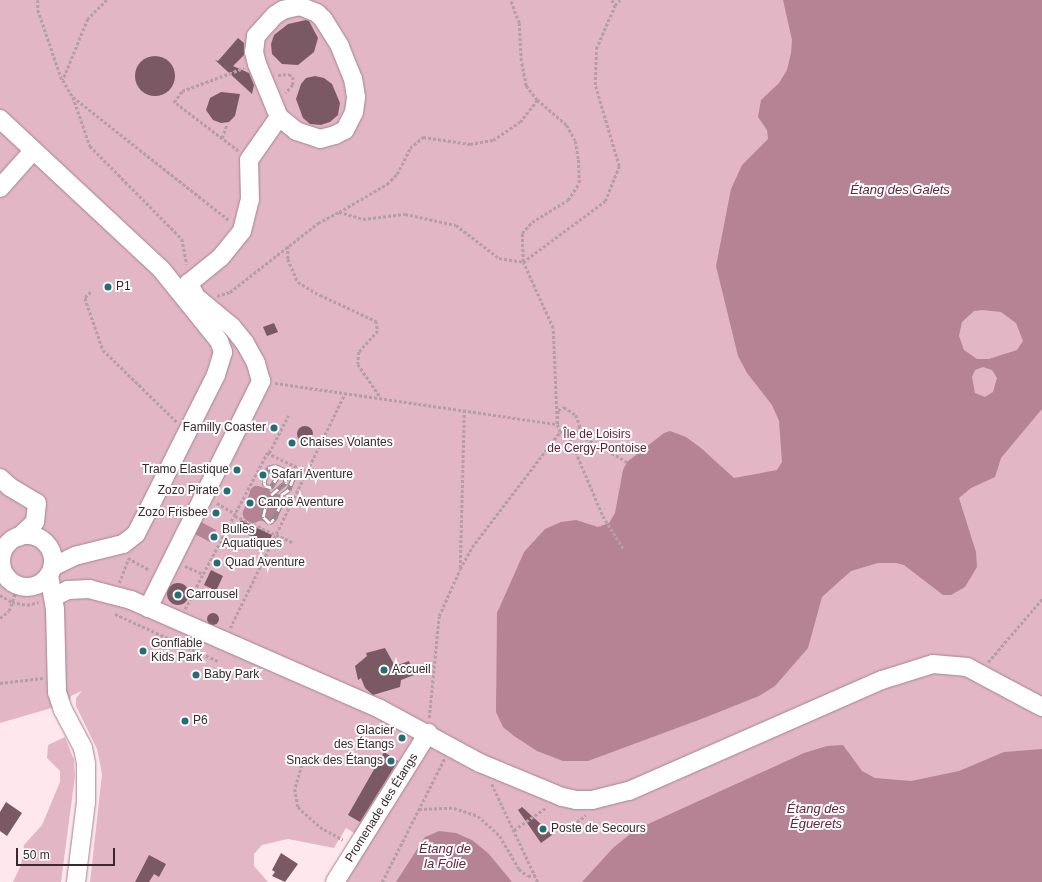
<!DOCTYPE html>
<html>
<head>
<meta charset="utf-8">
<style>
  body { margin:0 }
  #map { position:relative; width:1042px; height:882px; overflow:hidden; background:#ffe7ee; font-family:Arial,sans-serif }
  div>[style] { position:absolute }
  .green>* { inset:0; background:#e3b6c5 }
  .water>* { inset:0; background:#b58394 }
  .canal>* { height:14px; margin:-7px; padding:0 7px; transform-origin:7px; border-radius:7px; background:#b58394 }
  .building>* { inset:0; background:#7a5964 }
  .round { border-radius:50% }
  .path>* { height:2.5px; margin-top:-1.25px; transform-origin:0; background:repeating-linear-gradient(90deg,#b39fa5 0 3px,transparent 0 5px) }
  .roads { filter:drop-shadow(0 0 1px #a6838e) drop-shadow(0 0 1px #a6838e) }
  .minor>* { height:18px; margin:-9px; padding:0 9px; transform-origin:9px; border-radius:9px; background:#fff }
  .minor>.ring { margin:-9px; padding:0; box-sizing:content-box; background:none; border:18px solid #fff; border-radius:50% }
  .rail>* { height:4.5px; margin-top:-2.25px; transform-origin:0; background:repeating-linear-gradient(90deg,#fbfbfb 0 9px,#99868c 0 18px); box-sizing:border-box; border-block:1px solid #99868c }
  .dots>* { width:11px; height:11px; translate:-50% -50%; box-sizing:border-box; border:2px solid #fbfbfb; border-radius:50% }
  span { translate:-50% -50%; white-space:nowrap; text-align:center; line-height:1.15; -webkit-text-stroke:4px #fbfbfb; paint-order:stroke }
  .poi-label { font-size:12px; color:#382a2e }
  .left { translate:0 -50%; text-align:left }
  .right { translate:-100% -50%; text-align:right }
  .park-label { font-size:12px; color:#5d1f39 }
  .street-label { font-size:12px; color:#382a2e }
  .water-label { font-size:13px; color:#652640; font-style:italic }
  .scale { position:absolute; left:16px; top:848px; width:99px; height:18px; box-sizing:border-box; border:2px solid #382a2e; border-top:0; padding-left:5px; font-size:12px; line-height:14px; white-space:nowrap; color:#382a2e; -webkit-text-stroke:3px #fbfbfb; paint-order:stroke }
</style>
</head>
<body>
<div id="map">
  <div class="green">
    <i style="clip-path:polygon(0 0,1042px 0,1042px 882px,330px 882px,359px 836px,346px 828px,334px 848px,288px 839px,262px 845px,254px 854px,254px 866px,268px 882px,90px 882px,102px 774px,97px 749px,76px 706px,76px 698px,82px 691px,71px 696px,69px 703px,0 723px)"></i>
    <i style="clip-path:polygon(65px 737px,74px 760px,75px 776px,61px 882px,13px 882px,21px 865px,24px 845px,42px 825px,60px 782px,60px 771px,47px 758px,48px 745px)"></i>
  </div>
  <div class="water">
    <i style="clip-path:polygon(evenodd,783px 0,1042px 0,1042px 409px,1001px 458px,995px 477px,971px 488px,959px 498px,976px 552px,977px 567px,965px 587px,951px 595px,943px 595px,904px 565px,896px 563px,878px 563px,851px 571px,822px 597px,808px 648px,775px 686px,759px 696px,704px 718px,588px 761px,563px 761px,537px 751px,514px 736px,503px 727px,496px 712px,497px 613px,524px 552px,545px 529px,561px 522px,576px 520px,598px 527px,609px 523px,615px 513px,623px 470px,627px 462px,664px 433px,670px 431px,686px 437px,701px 448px,734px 478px,777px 470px,782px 462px,779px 421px,772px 405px,747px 373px,738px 356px,716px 266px,731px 189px,742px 165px,768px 139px,767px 130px,758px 117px,761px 100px,779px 83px,787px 70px,791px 53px,792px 40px,783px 0,982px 310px,1001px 312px,1016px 323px,1023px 341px,1017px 350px,989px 359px,977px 359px,964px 350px,959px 336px,962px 322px,974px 311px,982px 310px,783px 0,983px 367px,992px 370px,997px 378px,993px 392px,985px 397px,975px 393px,972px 377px,975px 370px,983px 367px)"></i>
    <i style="clip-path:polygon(199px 521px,216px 530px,210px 542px,193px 533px)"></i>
    <i style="clip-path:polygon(843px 745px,862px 771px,875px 778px,911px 781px,959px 771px,1004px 752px,1042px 749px,1042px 882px,582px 882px,613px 848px,635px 830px,804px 753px,827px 746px)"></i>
    <i style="clip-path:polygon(439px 831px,456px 833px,472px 840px,488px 853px,512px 882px,396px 882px,425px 837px)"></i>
  </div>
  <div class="canal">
    <i style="left:257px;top:493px;width:7px;rotate:16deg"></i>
    <i style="left:264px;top:495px;width:10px;rotate:96deg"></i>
    <i style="left:263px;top:505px;width:7px;rotate:27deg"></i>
    <i style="left:269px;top:508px;width:9px;rotate:-54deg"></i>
    <i style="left:274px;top:501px;width:3px"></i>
    <i style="left:277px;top:501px;width:16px;rotate:112deg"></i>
    <i style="left:271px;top:516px;width:11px;rotate:-165deg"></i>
    <i style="left:260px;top:513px;width:8px;rotate:157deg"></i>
    <i style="left:253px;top:516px;width:4px;rotate:-146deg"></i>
    <i style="left:250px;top:514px;width:22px;rotate:-72deg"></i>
  </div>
  <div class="building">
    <i style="clip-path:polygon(306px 20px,309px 21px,318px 38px,314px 52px,298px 65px,282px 64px,272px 54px,271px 44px,274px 35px,288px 24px)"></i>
    <i style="clip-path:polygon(238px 38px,244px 43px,244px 55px,233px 66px,249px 73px,254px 85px,252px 94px,215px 60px,218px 61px)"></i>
    <i class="round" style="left:135px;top:56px;width:40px;height:40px"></i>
    <i style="clip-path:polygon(315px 76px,324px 78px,332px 84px,340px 103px,338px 115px,330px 122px,321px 125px,310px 124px,303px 118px,296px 99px,301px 84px,306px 78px)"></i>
    <i style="clip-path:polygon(221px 92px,240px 94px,235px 116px,229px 122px,221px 123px,213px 120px,206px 110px,210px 98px)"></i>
    <i style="clip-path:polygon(274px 323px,278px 332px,267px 336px,263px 327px)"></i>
    <i class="round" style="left:297px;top:426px;width:16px;height:16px"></i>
    <i style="clip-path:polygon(241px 520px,272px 535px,268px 545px,237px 529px)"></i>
    <i style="clip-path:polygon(211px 570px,223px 576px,216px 591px,204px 585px)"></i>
    <i class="round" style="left:167px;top:583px;width:22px;height:22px"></i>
    <i class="round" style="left:207px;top:613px;width:12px;height:12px"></i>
    <i style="clip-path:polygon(385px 648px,395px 666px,409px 661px,414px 675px,401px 680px,400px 687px,373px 695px,365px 688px,361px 678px,358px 680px,355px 666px,367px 656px,366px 653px)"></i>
    <i style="clip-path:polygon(384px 752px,398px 761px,360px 822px,348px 815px)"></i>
    <i style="clip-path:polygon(6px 802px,22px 813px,7px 836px,0 831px,0 812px)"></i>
    <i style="clip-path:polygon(522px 807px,543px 826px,552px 835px,541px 843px,518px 810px)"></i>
    <i style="clip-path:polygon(281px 853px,298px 864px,285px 882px,272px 876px,275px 872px,272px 870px)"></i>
    <i style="clip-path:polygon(149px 855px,166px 864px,159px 877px,154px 874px,149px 882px,135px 882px)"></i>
  </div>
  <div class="path">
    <i style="left:38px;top:0;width:10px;rotate:90deg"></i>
    <i style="left:38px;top:10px;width:74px;rotate:71.1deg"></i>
    <i style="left:107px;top:0;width:27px;rotate:135deg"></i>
    <i style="left:88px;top:19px;width:66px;rotate:112.3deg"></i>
    <i style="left:63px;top:80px;width:20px;rotate:60deg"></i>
    <i style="left:73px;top:97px;width:52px;rotate:70.9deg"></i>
    <i style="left:90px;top:146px;width:131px;rotate:45.3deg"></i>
    <i style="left:182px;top:239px;width:26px;rotate:79deg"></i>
    <i style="left:612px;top:0;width:6px;rotate:59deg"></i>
    <i style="left:278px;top:75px;width:11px;rotate:-5deg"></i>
    <i style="left:289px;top:74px;width:5px;rotate:37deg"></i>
    <i style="left:293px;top:77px;width:8px;rotate:90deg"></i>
    <i style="left:293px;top:85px;width:11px;rotate:131deg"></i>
    <i style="left:73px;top:97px;width:199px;rotate:38.3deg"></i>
    <i style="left:222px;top:138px;width:15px;rotate:-70deg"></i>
    <i style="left:238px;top:151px;width:81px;rotate:-142.6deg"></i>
    <i style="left:174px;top:102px;width:14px;rotate:-54deg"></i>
    <i style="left:182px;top:91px;width:66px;rotate:-20.4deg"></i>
    <i style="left:339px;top:212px;width:56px;rotate:-30.3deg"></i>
    <i style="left:387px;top:184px;width:14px;rotate:-45deg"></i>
    <i style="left:397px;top:174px;width:29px;rotate:-63deg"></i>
    <i style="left:410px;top:148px;width:17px;rotate:-40deg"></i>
    <i style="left:423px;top:137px;width:48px;rotate:8.5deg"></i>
    <i style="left:470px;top:144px;width:23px;rotate:-10deg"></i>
    <i style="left:493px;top:140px;width:32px;rotate:-34deg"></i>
    <i style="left:520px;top:122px;width:28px;rotate:-52deg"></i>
    <i style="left:288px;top:246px;width:13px;rotate:90deg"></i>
    <i style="left:288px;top:259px;width:25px;rotate:67deg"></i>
    <i style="left:298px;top:282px;width:26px;rotate:31deg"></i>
    <i style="left:320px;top:295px;width:62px;rotate:24.9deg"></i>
    <i style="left:376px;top:321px;width:10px;rotate:79deg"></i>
    <i style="left:378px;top:331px;width:28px;rotate:132deg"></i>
    <i style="left:359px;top:352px;width:12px;rotate:95deg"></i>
    <i style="left:358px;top:364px;width:41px;rotate:55.9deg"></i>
    <i style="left:91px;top:292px;width:8px;rotate:135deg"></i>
    <i style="left:85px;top:298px;width:55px;rotate:70.9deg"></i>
    <i style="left:103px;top:350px;width:103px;rotate:44.2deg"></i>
    <i style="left:217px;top:296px;width:14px;rotate:-17deg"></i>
    <i style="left:230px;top:292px;width:112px;rotate:-38.1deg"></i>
    <i style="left:318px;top:223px;width:24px;rotate:-28deg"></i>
    <i style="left:339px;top:212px;width:25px;rotate:16deg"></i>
    <i style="left:363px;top:219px;width:42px;rotate:-6.8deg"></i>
    <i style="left:405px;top:214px;width:52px;rotate:12.2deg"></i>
    <i style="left:456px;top:225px;width:54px;rotate:37.5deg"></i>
    <i style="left:499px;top:258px;width:24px;rotate:9deg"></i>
    <i style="left:523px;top:262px;width:29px;rotate:-92deg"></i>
    <i style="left:522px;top:233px;width:15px;rotate:-48deg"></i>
    <i style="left:532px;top:222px;width:42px;rotate:-31.4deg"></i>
    <i style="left:568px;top:200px;width:20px;rotate:-57deg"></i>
    <i style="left:579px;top:183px;width:24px;rotate:-92deg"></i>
    <i style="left:578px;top:159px;width:18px;rotate:-99deg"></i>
    <i style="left:575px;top:141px;width:18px;rotate:-119deg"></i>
    <i style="left:566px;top:125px;width:38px;rotate:-139deg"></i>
    <i style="left:537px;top:100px;width:18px;rotate:-128deg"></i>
    <i style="left:526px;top:86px;width:25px;rotate:-101deg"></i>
    <i style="left:521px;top:61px;width:38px;rotate:-93deg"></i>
    <i style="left:519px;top:23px;width:25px;rotate:-111deg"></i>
    <i style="left:275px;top:383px;width:285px;rotate:8.3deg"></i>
    <i style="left:557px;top:424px;width:14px;rotate:-86deg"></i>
    <i style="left:558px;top:410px;width:7px;rotate:-27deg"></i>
    <i style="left:564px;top:407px;width:14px;rotate:34deg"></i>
    <i style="left:576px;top:415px;width:12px;rotate:70deg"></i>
    <i style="left:580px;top:426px;width:8px;rotate:113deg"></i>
    <i style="left:577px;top:433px;width:9px;rotate:144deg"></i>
    <i style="left:570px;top:438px;width:12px;rotate:-149deg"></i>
    <i style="left:560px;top:432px;width:9px;rotate:-111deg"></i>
    <i style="left:557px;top:424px;width:96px;rotate:-92.4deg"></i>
    <i style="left:553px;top:328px;width:72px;rotate:-114.4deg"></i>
    <i style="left:523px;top:262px;width:102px;rotate:-36.6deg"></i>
    <i style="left:605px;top:201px;width:38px;rotate:-68deg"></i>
    <i style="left:619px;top:166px;width:84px;rotate:-106.5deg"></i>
    <i style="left:595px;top:85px;width:36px;rotate:-88deg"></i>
    <i style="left:596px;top:49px;width:48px;rotate:-66.6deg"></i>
    <i style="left:615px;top:5px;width:7px;rotate:-45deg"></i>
    <i style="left:577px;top:433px;width:58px;rotate:30.1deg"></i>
    <i style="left:570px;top:438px;width:85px;rotate:67.1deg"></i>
    <i style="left:603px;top:516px;width:40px;rotate:58deg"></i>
    <i style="left:269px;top:453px;width:42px;rotate:-62.8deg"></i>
    <i style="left:188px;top:464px;width:13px;rotate:29deg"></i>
    <i style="left:217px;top:503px;width:22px;rotate:30deg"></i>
    <i style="left:235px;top:516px;width:63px;rotate:24.5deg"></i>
    <i style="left:128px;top:558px;width:25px;rotate:29deg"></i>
    <i style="left:185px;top:566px;width:20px;rotate:24deg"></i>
    <i style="left:203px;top:574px;width:137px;rotate:-62.1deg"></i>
    <i style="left:267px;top:453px;width:43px;rotate:24.8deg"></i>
    <i style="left:460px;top:568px;width:157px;rotate:-88.5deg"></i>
    <i style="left:119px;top:583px;width:26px;rotate:-69deg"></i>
    <i style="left:0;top:595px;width:14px;rotate:30deg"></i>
    <i style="left:12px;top:602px;width:15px;rotate:11deg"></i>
    <i style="left:27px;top:605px;width:12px;rotate:-14deg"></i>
    <i style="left:185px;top:609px;width:39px;rotate:-63deg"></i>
    <i style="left:115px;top:614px;width:113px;rotate:24.5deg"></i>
    <i style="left:0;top:618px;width:11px;rotate:-38deg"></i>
    <i style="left:9px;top:611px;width:28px;rotate:-71deg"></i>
    <i style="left:230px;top:628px;width:262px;rotate:-63.9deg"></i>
    <i style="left:988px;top:662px;width:83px;rotate:-49.4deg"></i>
    <i style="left:0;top:683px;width:43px;rotate:-6.6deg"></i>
    <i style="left:429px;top:718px;width:102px;rotate:-84.4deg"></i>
    <i style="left:439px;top:616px;width:51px;rotate:-65.9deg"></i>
    <i style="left:460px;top:569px;width:25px;rotate:-61deg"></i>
    <i style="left:472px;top:547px;width:145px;rotate:-52.6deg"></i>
    <i style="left:302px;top:765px;width:25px;rotate:106deg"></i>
    <i style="left:295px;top:789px;width:18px;rotate:81deg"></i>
    <i style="left:298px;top:807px;width:30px;rotate:42deg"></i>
    <i style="left:320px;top:827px;width:26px;rotate:29deg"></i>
    <i style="left:492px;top:784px;width:108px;rotate:64.9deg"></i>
    <i style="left:419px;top:809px;width:35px;rotate:-2deg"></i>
    <i style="left:454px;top:808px;width:25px;rotate:18deg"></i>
    <i style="left:478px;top:816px;width:30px;rotate:42deg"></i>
    <i style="left:500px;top:836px;width:38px;rotate:60deg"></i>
    <i style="left:519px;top:869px;width:11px;rotate:38deg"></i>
    <i style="left:528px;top:876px;width:7px;rotate:-8deg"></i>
    <i style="left:569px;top:828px;width:21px;rotate:-37deg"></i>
    <i style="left:514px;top:830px;width:40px;rotate:-34.9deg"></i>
    <i style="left:382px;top:882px;width:138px;rotate:-63.2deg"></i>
  </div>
  <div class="roads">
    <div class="minor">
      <i style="left:0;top:119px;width:220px;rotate:43deg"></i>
      <i style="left:161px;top:269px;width:92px;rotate:51.1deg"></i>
      <i style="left:219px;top:341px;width:12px;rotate:70deg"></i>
      <i style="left:223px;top:352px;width:24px;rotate:107deg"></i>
      <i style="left:216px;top:375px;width:178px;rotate:116.7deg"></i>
      <i style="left:136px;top:534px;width:16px;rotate:142deg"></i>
      <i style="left:123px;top:544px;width:49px;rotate:166deg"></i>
      <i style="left:75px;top:556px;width:25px;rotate:154deg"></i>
      <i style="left:0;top:188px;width:48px;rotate:-48.4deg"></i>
      <i style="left:0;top:478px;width:13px;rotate:42deg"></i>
      <i style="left:10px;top:487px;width:31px;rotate:31deg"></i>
      <i style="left:37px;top:503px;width:19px;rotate:96deg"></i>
      <i style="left:35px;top:522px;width:22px;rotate:137deg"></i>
      <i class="ring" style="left:1px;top:535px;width:34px;height:34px"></i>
      <i style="left:49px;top:575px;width:35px;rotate:80deg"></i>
      <i style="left:55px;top:609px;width:83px;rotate:88.6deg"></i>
      <i style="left:57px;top:692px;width:19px;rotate:72deg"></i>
      <i style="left:63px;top:710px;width:43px;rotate:62.2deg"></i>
      <i style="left:83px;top:748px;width:16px;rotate:79deg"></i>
      <i style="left:86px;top:764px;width:38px;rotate:90deg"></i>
      <i style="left:86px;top:802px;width:81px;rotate:97.1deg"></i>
      <i style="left:54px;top:597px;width:16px;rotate:-27deg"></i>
      <i style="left:68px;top:590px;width:21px;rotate:-3deg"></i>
      <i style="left:89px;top:589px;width:43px;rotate:14.7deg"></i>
      <i style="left:131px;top:600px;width:272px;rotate:23.6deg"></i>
      <i style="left:380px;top:709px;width:114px;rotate:28.4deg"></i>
      <i style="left:480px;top:763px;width:89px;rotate:22.5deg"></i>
      <i style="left:562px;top:797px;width:14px;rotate:12deg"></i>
      <i style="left:576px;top:800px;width:16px"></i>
      <i style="left:592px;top:800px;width:38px;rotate:-14deg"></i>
      <i style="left:629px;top:791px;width:276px;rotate:-23.7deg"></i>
      <i style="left:882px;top:680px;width:53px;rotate:-17.4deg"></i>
      <i style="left:933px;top:664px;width:34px;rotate:5deg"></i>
      <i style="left:967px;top:667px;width:85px;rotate:28.1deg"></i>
      <i style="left:148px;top:608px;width:254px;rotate:-63.5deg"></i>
      <i style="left:261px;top:381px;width:19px;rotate:-106deg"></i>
      <i style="left:256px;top:363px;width:23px;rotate:-119deg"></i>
      <i style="left:245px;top:343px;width:21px;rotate:-129deg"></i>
      <i style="left:232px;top:327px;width:47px;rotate:-140.2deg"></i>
      <i style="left:196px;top:297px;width:16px;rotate:-117deg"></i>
      <i style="left:189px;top:283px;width:41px;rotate:-39.1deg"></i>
      <i style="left:221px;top:257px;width:33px;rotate:-51deg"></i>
      <i style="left:242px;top:231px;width:32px;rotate:-76deg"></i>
      <i style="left:250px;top:200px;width:40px;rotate:-91.4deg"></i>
      <i style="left:249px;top:160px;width:52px;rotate:-55.1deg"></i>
      <i style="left:279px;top:117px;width:22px;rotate:39deg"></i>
      <i style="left:296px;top:131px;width:25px;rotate:18deg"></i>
      <i style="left:320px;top:139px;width:16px;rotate:-15deg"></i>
      <i style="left:335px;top:135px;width:11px;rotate:-27deg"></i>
      <i style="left:345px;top:130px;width:20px;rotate:-63deg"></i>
      <i style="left:354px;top:112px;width:15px;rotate:-82deg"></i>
      <i style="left:356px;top:97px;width:18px;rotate:-99deg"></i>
      <i style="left:353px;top:79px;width:35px;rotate:-112deg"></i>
      <i style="left:340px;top:46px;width:32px;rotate:-122deg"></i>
      <i style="left:323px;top:19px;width:8px;rotate:-135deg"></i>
      <i style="left:317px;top:13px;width:18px;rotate:-158deg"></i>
      <i style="left:300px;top:6px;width:17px;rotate:167deg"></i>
      <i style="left:283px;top:10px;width:9px;rotate:148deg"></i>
      <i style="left:275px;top:15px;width:28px;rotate:132deg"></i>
      <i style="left:256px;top:36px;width:16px;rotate:97deg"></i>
      <i style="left:254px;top:52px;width:12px;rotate:76deg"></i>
      <i style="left:257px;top:64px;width:57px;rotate:67.5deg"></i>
      <i style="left:335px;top:882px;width:176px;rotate:-58deg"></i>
    </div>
  </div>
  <div class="rail">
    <i style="left:275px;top:466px;width:16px;rotate:22deg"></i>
    <i style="left:290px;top:472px;width:6px;rotate:51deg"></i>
    <i style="left:294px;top:477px;width:14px;rotate:111deg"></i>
    <i style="left:289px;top:490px;width:9px;rotate:144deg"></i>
    <i style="left:282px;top:495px;width:8px;rotate:90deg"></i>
    <i style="left:282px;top:503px;width:20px;rotate:117deg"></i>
    <i style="left:273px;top:521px;width:4px;rotate:153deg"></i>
    <i style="left:269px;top:523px;width:8px;rotate:-135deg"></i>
    <i style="left:263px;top:517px;width:9px;rotate:-77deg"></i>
    <i style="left:265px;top:508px;width:14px;rotate:-65deg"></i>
    <i style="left:271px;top:495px;width:20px;rotate:-41deg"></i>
    <i style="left:286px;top:482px;width:5px;rotate:-112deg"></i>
    <i style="left:284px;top:477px;width:5px;rotate:-158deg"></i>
    <i style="left:279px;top:475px;width:15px;rotate:122deg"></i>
    <i style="left:271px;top:488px;width:6px;rotate:-162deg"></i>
    <i style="left:265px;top:486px;width:4px;rotate:-104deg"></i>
    <i style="left:264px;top:482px;width:15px;rotate:-74deg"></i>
    <i style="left:268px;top:468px;width:7px;rotate:-16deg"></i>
  </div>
  <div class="dots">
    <i style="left:108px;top:287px;background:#236d76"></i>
    <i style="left:274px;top:428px;background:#236d76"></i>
    <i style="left:292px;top:443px;background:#236d76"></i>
    <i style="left:237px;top:470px;background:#236d76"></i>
    <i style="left:263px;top:475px;background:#236d76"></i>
    <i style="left:227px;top:491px;background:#236d76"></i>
    <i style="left:250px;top:503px;background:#236d76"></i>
    <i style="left:216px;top:513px;background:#236d76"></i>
    <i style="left:214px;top:537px;background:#236d76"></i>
    <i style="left:217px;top:563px;background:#236d76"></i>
    <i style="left:178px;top:595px;background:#236d76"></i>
    <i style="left:143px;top:651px;background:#236d76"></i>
    <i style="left:384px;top:670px;background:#236d76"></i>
    <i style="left:196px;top:675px;background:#236d76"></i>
    <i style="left:185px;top:721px;background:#236d76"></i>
    <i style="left:402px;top:738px;background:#236d76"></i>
    <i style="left:391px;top:761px;background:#236d76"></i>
    <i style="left:543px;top:829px;background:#236d76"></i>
  </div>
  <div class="poi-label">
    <span class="left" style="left:116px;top:287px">P1</span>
    <span class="right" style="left:266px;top:428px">Familly Coaster</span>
    <span class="left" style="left:300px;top:443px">Chaises Volantes</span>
    <span class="right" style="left:229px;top:470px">Tramo Elastique</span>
    <span class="left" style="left:271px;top:475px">Safari Aventure</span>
    <span class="right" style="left:219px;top:491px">Zozo Pirate</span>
    <span class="left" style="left:258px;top:503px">Canoë Aventure</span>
    <span class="right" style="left:208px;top:513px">Zozo Frisbee</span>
    <span class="left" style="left:222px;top:537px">Bulles<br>Aquatiques</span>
    <span class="left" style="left:225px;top:563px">Quad Aventure</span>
    <span class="left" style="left:186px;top:595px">Carrousel</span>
    <span class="left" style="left:151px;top:651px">Gonflable<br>Kids Park</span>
    <span class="left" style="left:392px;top:670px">Accueil</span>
    <span class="left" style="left:204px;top:675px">Baby Park</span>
    <span class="left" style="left:193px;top:721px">P6</span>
    <span class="right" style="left:394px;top:738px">Glacier<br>des Étangs</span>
    <span class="right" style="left:383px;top:761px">Snack des Étangs</span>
    <span class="left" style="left:551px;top:829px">Poste de Secours</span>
  </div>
  <div class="park-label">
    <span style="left:597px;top:442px">Île de Loisirs<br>de Cergy-Pontoise</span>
  </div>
  <div class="street-label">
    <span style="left:382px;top:808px;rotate:-58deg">Promenade des Étangs</span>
  </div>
  <div class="water-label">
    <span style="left:900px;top:190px">Étang des Galets</span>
    <span style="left:816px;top:817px">Étang des<br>Éguerets</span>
    <span style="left:445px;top:857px">Étang de<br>la Folie</span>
  </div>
  <div class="scale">50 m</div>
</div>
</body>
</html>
